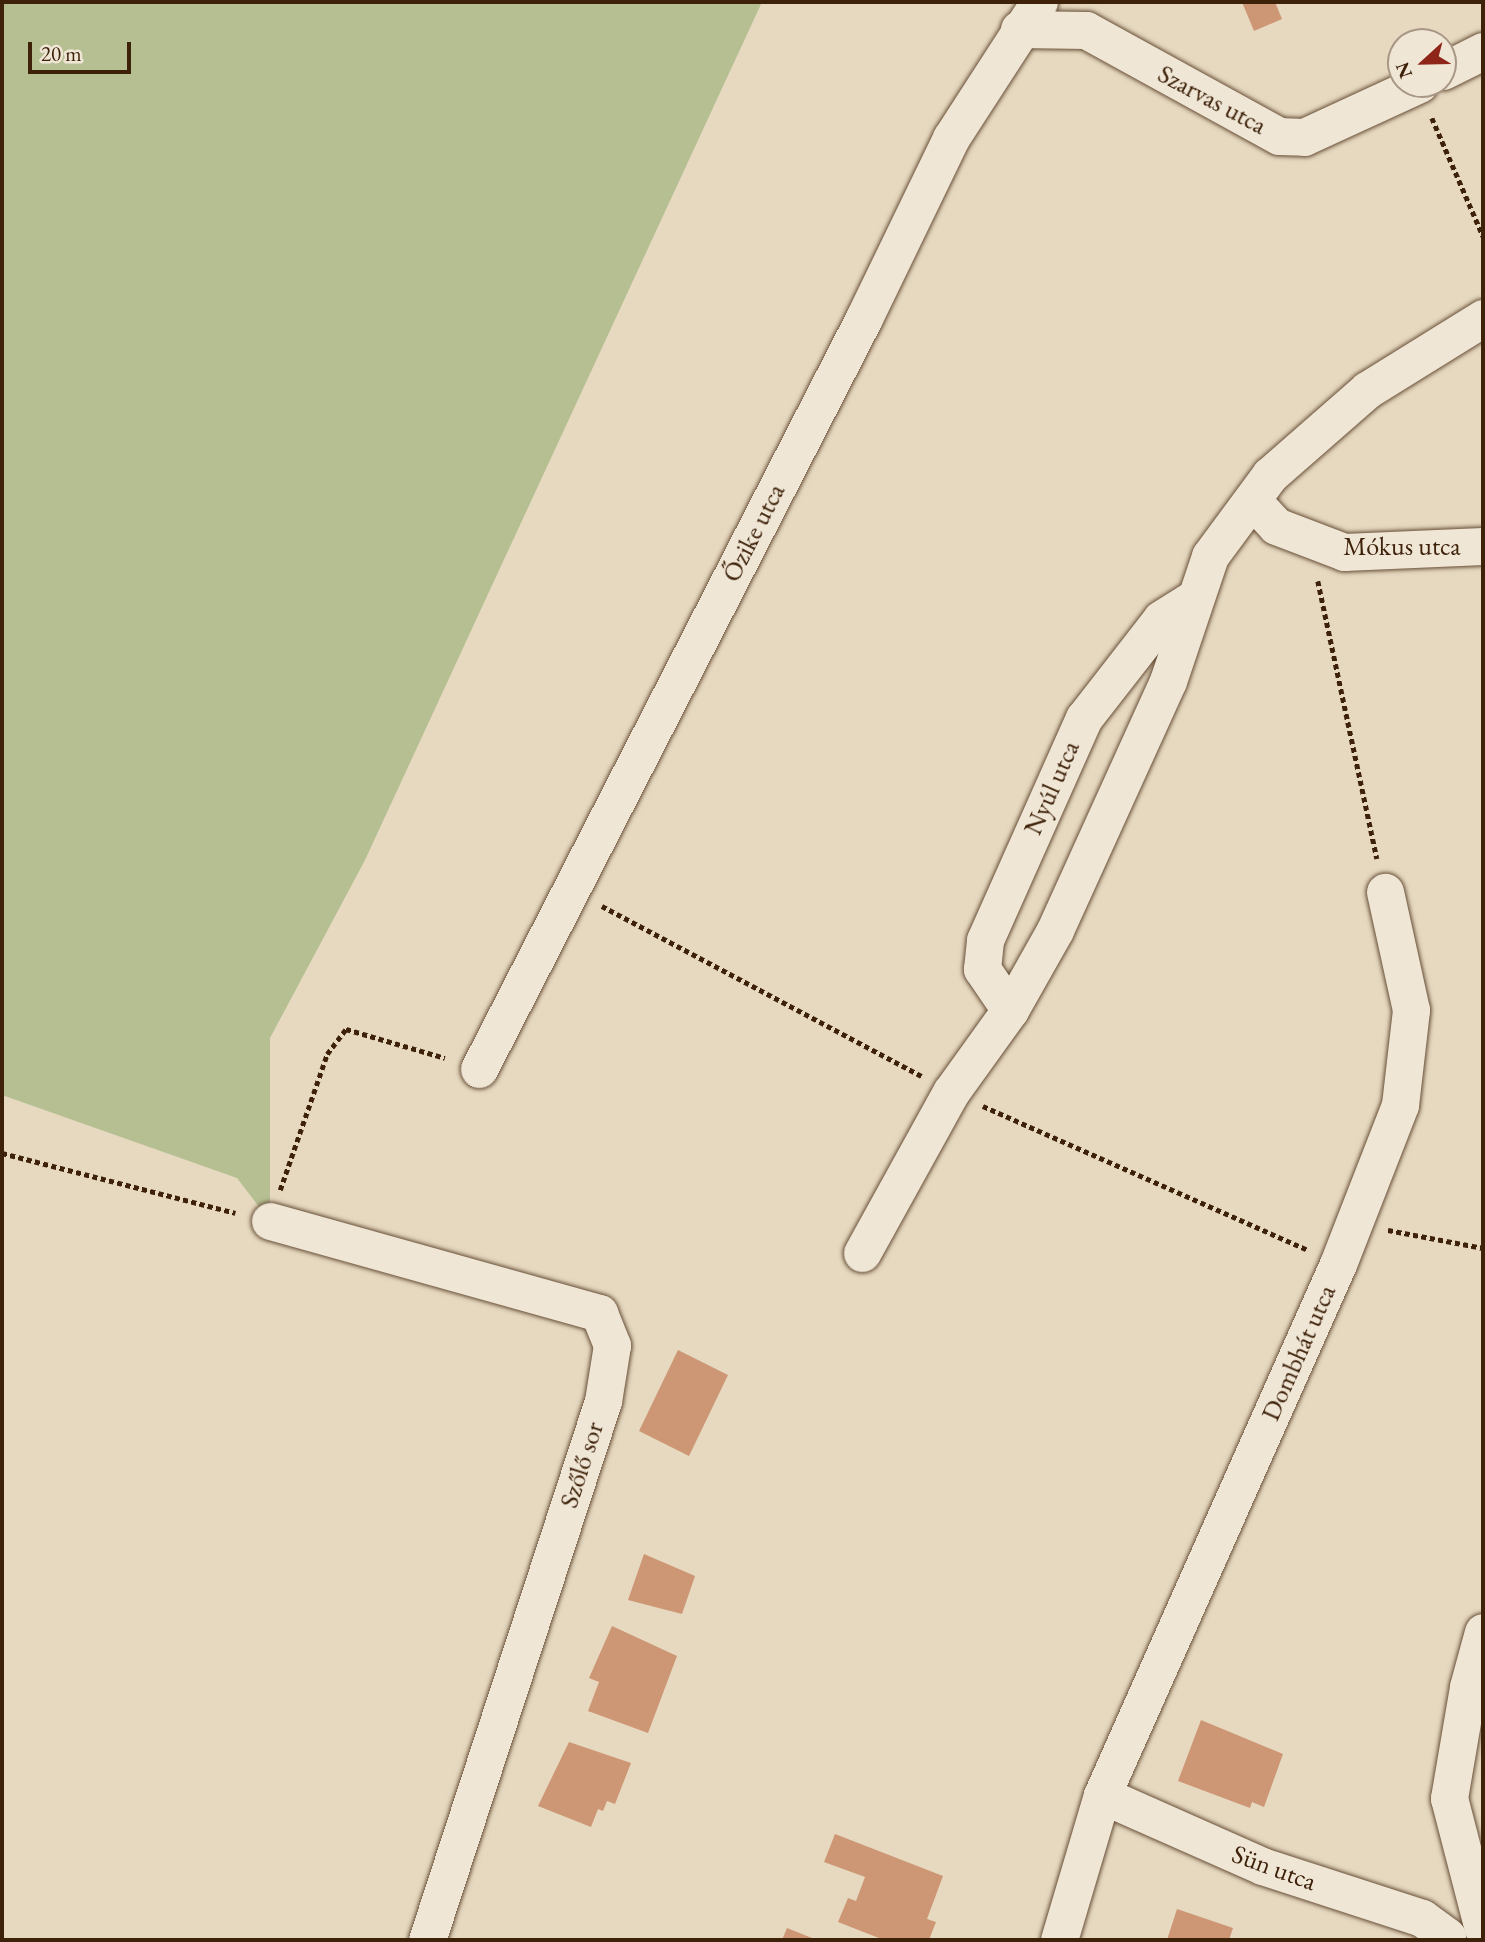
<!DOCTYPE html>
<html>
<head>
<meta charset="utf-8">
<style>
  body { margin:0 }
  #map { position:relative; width:1485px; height:1942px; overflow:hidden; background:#e6d9c0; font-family:"EB Garamond",serif }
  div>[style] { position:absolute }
  .green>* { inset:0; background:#b5bf92 }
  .building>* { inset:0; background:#cd9674 }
  .path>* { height:4.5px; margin-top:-2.25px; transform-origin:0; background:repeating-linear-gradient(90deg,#3e2109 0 5px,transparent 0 8.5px) }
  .roads { filter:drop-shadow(0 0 2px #684f37) drop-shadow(0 0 2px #684f37) }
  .minor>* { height:37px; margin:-18.5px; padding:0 18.5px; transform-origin:18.5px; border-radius:18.5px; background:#efe6d6 }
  span { translate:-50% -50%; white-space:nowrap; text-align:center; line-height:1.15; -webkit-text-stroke:5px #efe6d6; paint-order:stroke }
  .street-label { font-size:26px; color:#3e2109 }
  .frame { position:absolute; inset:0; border:4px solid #3e2109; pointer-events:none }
  .north { position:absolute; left:1387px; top:28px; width:70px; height:70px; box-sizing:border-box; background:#efe6d6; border:2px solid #a89784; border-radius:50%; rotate:248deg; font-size:19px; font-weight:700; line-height:28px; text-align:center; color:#3e2109 }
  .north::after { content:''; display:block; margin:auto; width:24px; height:32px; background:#8f2418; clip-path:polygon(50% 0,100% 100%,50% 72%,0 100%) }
  .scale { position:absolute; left:28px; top:42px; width:103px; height:32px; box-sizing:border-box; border:4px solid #3e2109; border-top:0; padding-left:9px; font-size:21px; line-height:24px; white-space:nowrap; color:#3e2109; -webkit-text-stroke:5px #efe6d6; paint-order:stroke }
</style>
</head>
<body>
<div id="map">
  <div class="green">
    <i style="clip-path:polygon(2px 2px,762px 2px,365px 860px,270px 1038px,270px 1221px,237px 1178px,2px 1095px)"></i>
  </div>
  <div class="building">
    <i style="clip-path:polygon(1242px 2px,1275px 2px,1282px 19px,1254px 31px)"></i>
    <i style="clip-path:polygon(678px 1350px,728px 1375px,689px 1456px,639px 1431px)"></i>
    <i style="clip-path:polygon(644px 1554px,695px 1576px,682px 1614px,628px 1600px)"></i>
    <i style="clip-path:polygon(612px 1626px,677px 1656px,648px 1733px,588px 1711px,599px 1682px,589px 1678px)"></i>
    <i style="clip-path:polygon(1201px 1720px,1283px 1754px,1264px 1807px,1252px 1802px,1250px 1808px,1178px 1781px)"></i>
    <i style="clip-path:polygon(569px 1742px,631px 1763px,615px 1804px,607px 1801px,603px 1811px,598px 1809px,591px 1827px,538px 1806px)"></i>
    <i style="clip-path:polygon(835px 1834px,943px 1876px,927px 1919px,936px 1922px,929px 1940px,884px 1940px,838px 1922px,848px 1898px,856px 1901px,865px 1877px,824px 1862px)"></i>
    <i style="clip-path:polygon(1177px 1909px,1233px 1928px,1229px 1940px,1167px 1940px)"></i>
    <i style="clip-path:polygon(787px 1928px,817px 1940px,782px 1940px)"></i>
  </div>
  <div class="path">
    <i style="left:1432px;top:118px;width:129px;rotate:66.6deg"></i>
    <i style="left:1318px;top:581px;width:284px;rotate:78deg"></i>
    <i style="left:602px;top:906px;width:362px;rotate:28deg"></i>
    <i style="left:983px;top:1106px;width:355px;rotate:23.9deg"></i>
    <i style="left:2px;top:1153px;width:241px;rotate:14.4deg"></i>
    <i style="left:280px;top:1190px;width:144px;rotate:-70.9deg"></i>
    <i style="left:327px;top:1054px;width:31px;rotate:-53deg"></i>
    <i style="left:346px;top:1029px;width:103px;rotate:16.3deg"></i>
    <i style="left:1388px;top:1230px;width:97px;rotate:10.7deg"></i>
  </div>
  <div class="roads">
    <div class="minor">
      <i style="left:1019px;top:29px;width:67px;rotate:0.9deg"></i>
      <i style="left:1086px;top:30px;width:220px;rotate:28.8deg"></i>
      <i style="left:1279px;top:136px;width:25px;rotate:2deg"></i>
      <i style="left:1304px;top:137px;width:127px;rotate:-24.7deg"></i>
      <i style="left:1443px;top:71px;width:45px;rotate:-26.6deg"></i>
      <i style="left:1252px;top:500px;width:35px;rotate:47deg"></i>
      <i style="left:1276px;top:526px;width:73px;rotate:20.9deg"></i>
      <i style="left:1344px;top:552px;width:139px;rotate:-2.5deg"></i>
      <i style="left:1010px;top:1010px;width:50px;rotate:-124.3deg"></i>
      <i style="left:982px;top:969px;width:29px;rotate:-84deg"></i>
      <i style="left:985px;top:940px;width:243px;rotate:-66deg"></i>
      <i style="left:1084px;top:718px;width:125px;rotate:-52.1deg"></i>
      <i style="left:1161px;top:619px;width:41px;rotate:-32.2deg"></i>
      <i style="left:479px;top:1069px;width:844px;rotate:-62.86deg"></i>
      <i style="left:864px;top:318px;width:200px;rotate:-64.2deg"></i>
      <i style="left:951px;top:138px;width:162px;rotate:-57.1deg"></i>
      <i style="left:270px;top:1221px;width:342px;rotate:15.6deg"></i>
      <i style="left:599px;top:1313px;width:35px;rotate:68deg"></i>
      <i style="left:612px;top:1345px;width:57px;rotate:99.1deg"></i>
      <i style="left:603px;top:1401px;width:567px;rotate:108.08deg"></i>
      <i style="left:862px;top:1253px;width:184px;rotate:-61.1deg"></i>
      <i style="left:951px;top:1092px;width:101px;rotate:-54.3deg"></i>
      <i style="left:1010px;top:1010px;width:92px;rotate:-60.6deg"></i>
      <i style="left:1055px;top:930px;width:273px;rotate:-65.6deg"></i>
      <i style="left:1168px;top:681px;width:132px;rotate:-71.4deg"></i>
      <i style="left:1210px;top:556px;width:101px;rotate:-53.5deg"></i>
      <i style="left:1270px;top:475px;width:129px;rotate:-41.2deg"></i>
      <i style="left:1367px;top:390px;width:137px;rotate:-31.8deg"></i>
      <i style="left:1483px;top:1632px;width:57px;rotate:105.3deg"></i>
      <i style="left:1468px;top:1687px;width:113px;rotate:99.7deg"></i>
      <i style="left:1449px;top:1798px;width:135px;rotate:75.5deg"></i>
      <i style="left:1102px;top:1795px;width:175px;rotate:23.9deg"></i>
      <i style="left:1262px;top:1866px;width:168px;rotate:18deg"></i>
      <i style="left:1422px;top:1918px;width:31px;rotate:36deg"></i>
      <i style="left:1059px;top:1940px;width:151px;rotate:-73.5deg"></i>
      <i style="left:1102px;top:1795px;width:581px;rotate:-66.04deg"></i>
      <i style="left:1338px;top:1264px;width:171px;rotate:-68.7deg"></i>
      <i style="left:1400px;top:1105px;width:96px;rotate:-83.4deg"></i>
      <i style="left:1411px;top:1010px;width:121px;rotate:-102.4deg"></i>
    </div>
  </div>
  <div class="street-label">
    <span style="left:1212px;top:100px;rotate:28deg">Szarvas utca</span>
    <span style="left:754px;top:533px;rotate:-63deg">Őzike utca</span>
    <span style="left:1402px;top:547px">Mókus utca</span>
    <span style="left:1052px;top:788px;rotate:-66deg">Nyúl utca</span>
    <span style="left:1299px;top:1353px;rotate:-66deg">Dombhát utca</span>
    <span style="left:582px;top:1465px;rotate:-72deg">Szőlő sor</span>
    <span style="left:1274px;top:1868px;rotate:20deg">Sün utca</span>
  </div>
  <div class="frame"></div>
  <div class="north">N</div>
  <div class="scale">20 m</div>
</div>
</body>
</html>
